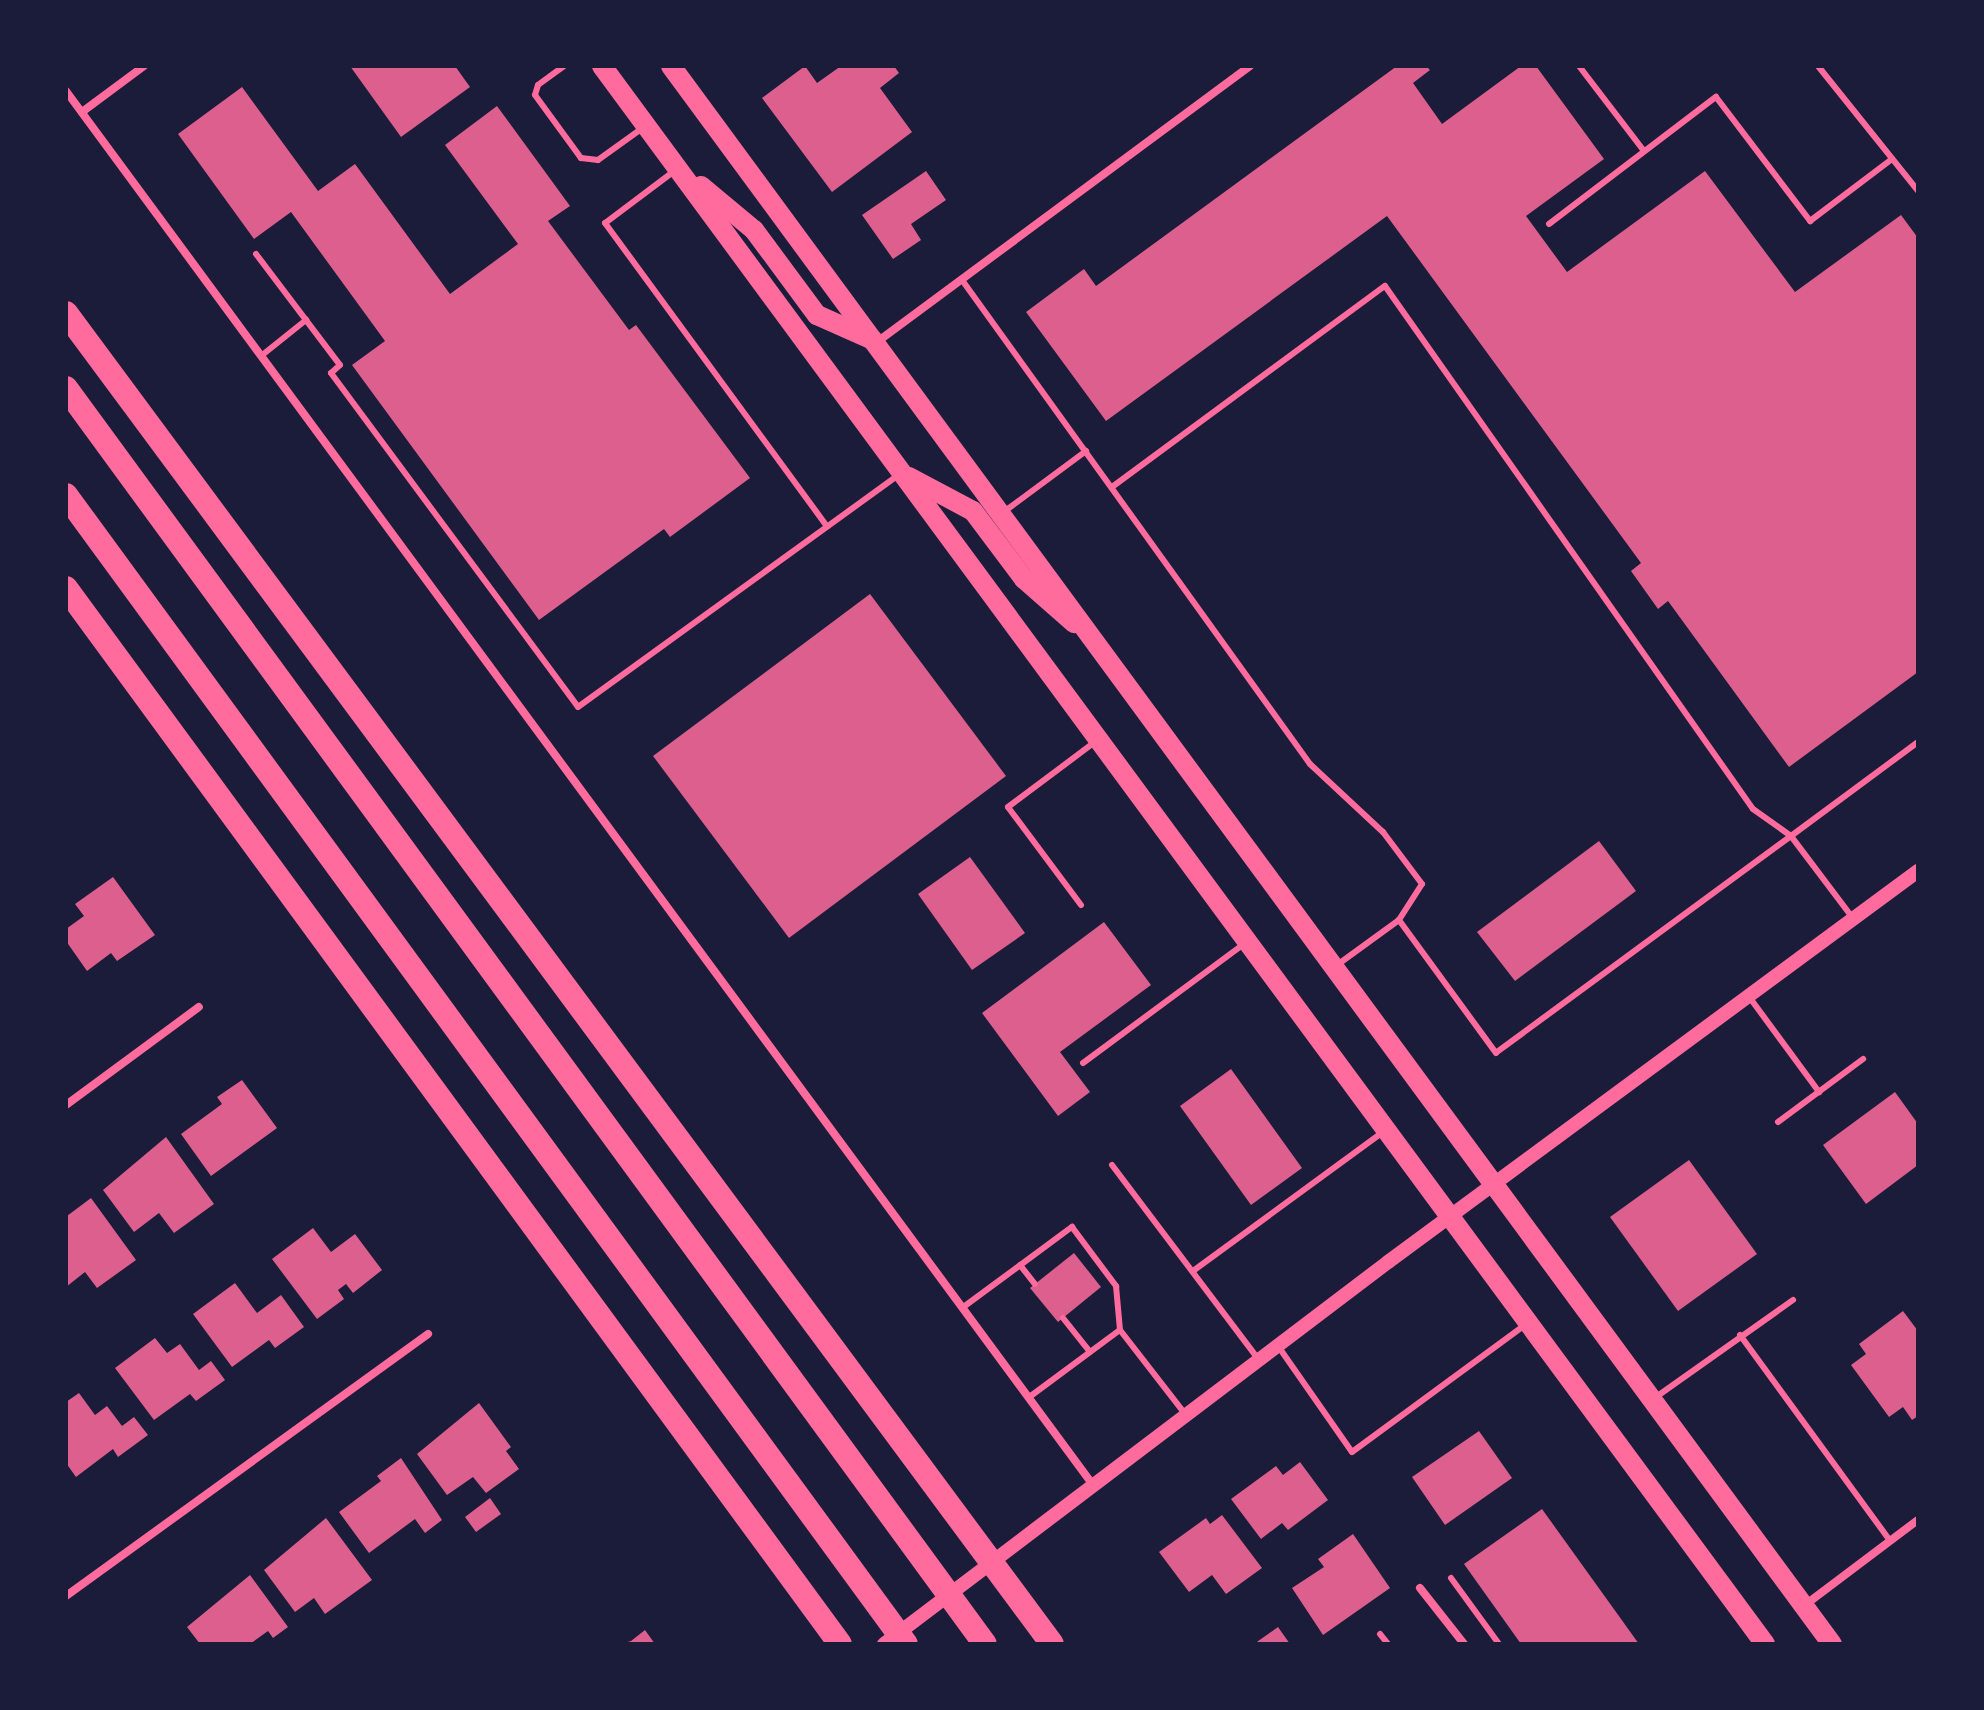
<!DOCTYPE html>
<html>
<head>
<meta charset="utf-8">
<style>
  body { margin:0 }
  #map { position:relative; width:1984px; height:1710px; overflow:hidden; background:#1b1b3a; font-family:Karla,sans-serif }
  div>[style] { position:absolute }
  .building>* { inset:0; background:#dd5f8e }
  .service>* { height:6px; margin:-3px; padding:0 3px; transform-origin:3px; border-radius:3px; background:#ff6b9d }
  .minor>* { height:8px; margin:-4px; padding:0 4px; transform-origin:4px; border-radius:4px; background:#ff6b9d }
  .tertiary>* { height:14px; margin:-7px; padding:0 7px; transform-origin:7px; border-radius:7px; background:#ff6b9d }
  .primary>* { height:20px; margin:-10px; padding:0 10px; transform-origin:10px; border-radius:10px; background:#ff6b9d }
  .motorway>* { height:24px; margin:-12px; padding:0 12px; transform-origin:12px; border-radius:12px; background:#ff6b9d }
  span { translate:-50% -50%; white-space:nowrap; text-align:center; line-height:1.15; -webkit-text-stroke:6px #1b1b3a; paint-order:stroke }
  .frame { position:absolute; inset:0; border:68px solid #1b1b3a; pointer-events:none }
</style>
</head>
<body>
<div id="map">
  <div class="building">
    <i style="clip-path:polygon(350px 66px,455px 66px,470px 87px,401px 137px)"></i>
    <i style="clip-path:polygon(805px 66px,817px 83px,841px 66px,894px 66px,899px 73px,880px 88px,912px 132px,832px 192px,762px 98px)"></i>
    <i style="clip-path:polygon(1397px 66px,1426px 66px,1430px 70px,1413px 83px,1442px 124px,1521px 66px,1536px 66px,1604px 159px,1526px 216px,1567px 272px,1705px 171px,1795px 292px,1901px 215px,1918px 238px,1918px 672px,1789px 767px,1668px 601px,1658px 609px,1631px 571px,1641px 563px,1387px 216px,1106px 421px,1026px 312px,1084px 269px,1096px 286px)"></i>
    <i style="clip-path:polygon(242px 87px,318px 191px,355px 164px,450px 294px,518px 244px,445px 145px,497px 106px,570px 206px,548px 221px,629px 330px,636px 325px,750px 478px,670px 537px,664px 529px,539px 620px,352px 365px,385px 341px,291px 212px,254px 239px,178px 134px)"></i>
    <i style="clip-path:polygon(926px 171px,946px 200px,911px 224px,921px 240px,893px 259px,862px 215px)"></i>
    <i style="clip-path:polygon(870px 594px,1006px 776px,789px 938px,653px 756px)"></i>
    <i style="clip-path:polygon(1599px 841px,1636px 891px,1515px 981px,1477px 932px)"></i>
    <i style="clip-path:polygon(970px 857px,1025px 933px,972px 970px,918px 894px)"></i>
    <i style="clip-path:polygon(113px 877px,155px 935px,117px 961px,111px 953px,87px 971px,66px 941px,66px 929px,84px 916px,75px 904px)"></i>
    <i style="clip-path:polygon(1104px 922px,1151px 985px,1060px 1052px,1090px 1092px,1058px 1116px,982px 1013px)"></i>
    <i style="clip-path:polygon(1231px 1069px,1302px 1168px,1251px 1205px,1180px 1106px)"></i>
    <i style="clip-path:polygon(242px 1080px,277px 1128px,211px 1176px,181px 1134px,222px 1104px,217px 1097px)"></i>
    <i style="clip-path:polygon(1895px 1092px,1918px 1124px,1918px 1165px,1866px 1204px,1823px 1145px)"></i>
    <i style="clip-path:polygon(166px 1137px,214px 1204px,174px 1233px,159px 1213px,134px 1232px,103px 1190px)"></i>
    <i style="clip-path:polygon(1689px 1160px,1757px 1254px,1678px 1311px,1610px 1217px)"></i>
    <i style="clip-path:polygon(91px 1198px,136px 1260px,97px 1288px,85px 1272px,66px 1287px,67px 1216px)"></i>
    <i style="clip-path:polygon(313px 1228px,331px 1252px,355px 1234px,382px 1270px,353px 1293px,346px 1284px,338px 1290px,344px 1299px,317px 1319px,272px 1259px)"></i>
    <i style="clip-path:polygon(1074px 1253px,1101px 1287px,1058px 1322px,1030px 1288px)"></i>
    <i style="clip-path:polygon(235px 1283px,257px 1313px,281px 1295px,304px 1327px,275px 1348px,269px 1340px,232px 1367px,193px 1314px)"></i>
    <i style="clip-path:polygon(1903px 1311px,1918px 1331px,1918px 1416px,1912px 1420px,1903px 1407px,1889px 1417px,1851px 1365px,1866px 1354px,1859px 1344px)"></i>
    <i style="clip-path:polygon(155px 1338px,167px 1353px,180px 1344px,199px 1370px,211px 1361px,225px 1380px,196px 1401px,190px 1394px,154px 1420px,115px 1368px)"></i>
    <i style="clip-path:polygon(79px 1393px,95px 1415px,107px 1406px,122px 1426px,134px 1417px,148px 1435px,118px 1457px,113px 1449px,76px 1477px,66px 1463px,66px 1402px)"></i>
    <i style="clip-path:polygon(479px 1403px,511px 1447px,506px 1451px,519px 1469px,486px 1493px,473px 1477px,447px 1495px,417px 1454px)"></i>
    <i style="clip-path:polygon(1479px 1431px,1512px 1478px,1445px 1525px,1412px 1477px)"></i>
    <i style="clip-path:polygon(401px 1458px,442px 1520px,425px 1533px,415px 1519px,369px 1553px,339px 1512px,381px 1481px,377px 1476px)"></i>
    <i style="clip-path:polygon(1300px 1462px,1328px 1500px,1288px 1530px,1282px 1523px,1261px 1539px,1231px 1499px,1276px 1466px,1283px 1475px)"></i>
    <i style="clip-path:polygon(490px 1498px,501px 1514px,476px 1532px,465px 1517px)"></i>
    <i style="clip-path:polygon(1542px 1509px,1639px 1644px,1521px 1644px,1464px 1564px)"></i>
    <i style="clip-path:polygon(1222px 1515px,1262px 1568px,1226px 1594px,1212px 1575px,1189px 1592px,1159px 1552px,1206px 1518px,1210px 1524px)"></i>
    <i style="clip-path:polygon(326px 1518px,372px 1580px,325px 1614px,314px 1598px,295px 1612px,264px 1570px)"></i>
    <i style="clip-path:polygon(1353px 1534px,1390px 1588px,1323px 1635px,1292px 1588px,1324px 1567px,1318px 1559px)"></i>
    <i style="clip-path:polygon(250px 1575px,288px 1627px,273px 1638px,268px 1631px,250px 1644px,200px 1644px,187px 1627px)"></i>
    <i style="clip-path:polygon(1278px 1627px,1290px 1644px,1254px 1644px)"></i>
    <i style="clip-path:polygon(645px 1630px,655px 1644px,621px 1644px,631px 1641px)"></i>
  </div>
  <div class="service">
    <i style="left:564px;top:66px;width:32px;rotate:144deg"></i>
    <i style="left:538px;top:85px;width:10px;rotate:107deg"></i>
    <i style="left:535px;top:95px;width:78px;rotate:53.9deg"></i>
    <i style="left:581px;top:158px;width:17px;rotate:7deg"></i>
    <i style="left:598px;top:160px;width:57px;rotate:-35.7deg"></i>
    <i style="left:1579px;top:66px;width:107px;rotate:52.6deg"></i>
    <i style="left:1818px;top:66px;width:160px;rotate:51.3deg"></i>
    <i style="left:673px;top:172px;width:85px;rotate:143.1deg"></i>
    <i style="left:605px;top:223px;width:376px;rotate:53.8deg"></i>
    <i style="left:1549px;top:224px;width:210px;rotate:-37.3deg"></i>
    <i style="left:1716px;top:97px;width:156px;rotate:52.8deg"></i>
    <i style="left:1810px;top:221px;width:103px;rotate:-37.1deg"></i>
    <i style="left:256px;top:254px;width:139px;rotate:52.9deg"></i>
    <i style="left:340px;top:365px;width:12px;rotate:138deg"></i>
    <i style="left:331px;top:373px;width:415px;rotate:53.5deg"></i>
    <i style="left:578px;top:707px;width:396px;rotate:-35.9deg"></i>
    <i style="left:962px;top:280px;width:596px;rotate:54.28deg"></i>
    <i style="left:1310px;top:764px;width:100px;rotate:43deg"></i>
    <i style="left:1383px;top:832px;width:65px;rotate:53.1deg"></i>
    <i style="left:1422px;top:884px;width:43px;rotate:122.6deg"></i>
    <i style="left:1399px;top:920px;width:77px;rotate:144deg"></i>
    <i style="left:261px;top:356px;width:58px;rotate:-38.7deg"></i>
    <i style="left:1112px;top:487px;width:339px;rotate:-36.4deg"></i>
    <i style="left:1385px;top:286px;width:639px;rotate:54.87deg"></i>
    <i style="left:1753px;top:809px;width:47px;rotate:35.4deg"></i>
    <i style="left:1791px;top:836px;width:366px;rotate:143.7deg"></i>
    <i style="left:1496px;top:1053px;width:165px;rotate:-126.1deg"></i>
    <i style="left:1005px;top:511px;width:101px;rotate:-36.5deg"></i>
    <i style="left:1081px;top:905px;width:122px;rotate:-126.7deg"></i>
    <i style="left:1008px;top:807px;width:109px;rotate:-36.8deg"></i>
    <i style="left:1852px;top:917px;width:101px;rotate:-127deg"></i>
    <i style="left:1791px;top:836px;width:158px;rotate:-36.5deg"></i>
    <i style="left:1750px;top:998px;width:117px;rotate:53.7deg"></i>
    <i style="left:1083px;top:1063px;width:202px;rotate:-36.5deg"></i>
    <i style="left:1778px;top:1122px;width:106px;rotate:-36.5deg"></i>
    <i style="left:1112px;top:1165px;width:244px;rotate:53deg"></i>
    <i style="left:1020px;top:1265px;width:24px;rotate:52deg"></i>
    <i style="left:1193px;top:1271px;width:235px;rotate:-36.2deg"></i>
    <i style="left:962px;top:1308px;width:137px;rotate:-36.4deg"></i>
    <i style="left:1072px;top:1227px;width:74px;rotate:53.3deg"></i>
    <i style="left:1116px;top:1286px;width:44px;rotate:84.8deg"></i>
    <i style="left:1120px;top:1330px;width:108px;rotate:52.2deg"></i>
    <i style="left:1063px;top:1318px;width:43px;rotate:51.5deg"></i>
    <i style="left:1740px;top:1335px;width:255px;rotate:53.9deg"></i>
    <i style="left:1278px;top:1346px;width:129px;rotate:55.1deg"></i>
    <i style="left:1352px;top:1452px;width:215px;rotate:-36.3deg"></i>
    <i style="left:1656px;top:1397px;width:168px;rotate:-35.3deg"></i>
    <i style="left:1028px;top:1398px;width:114px;rotate:-36.5deg"></i>
    <i style="left:1451px;top:1578px;width:82px;rotate:54deg"></i>
    <i style="left:1380px;top:1634px;width:13px;rotate:51deg"></i>
  </div>
  <div class="minor">
    <i style="left:66px;top:91px;width:1731px;rotate:53.62deg"></i>
    <i style="left:82px;top:112px;width:77px;rotate:-36.6deg"></i>
    <i style="left:877px;top:342px;width:464px;rotate:-36.5deg"></i>
    <i style="left:66px;top:1105px;width:165px;rotate:-36.4deg"></i>
    <i style="left:1420px;top:1588px;width:71px;rotate:51.8deg"></i>
    <i style="left:66px;top:1596px;width:447px;rotate:-35.9deg"></i>
    <i style="left:1805px;top:1605px;width:141px;rotate:-37deg"></i>
  </div>
  <div class="tertiary">
    <i style="left:884px;top:1644px;width:632px;rotate:-37.16deg"></i>
    <i style="left:1388px;top:1262px;width:659px;rotate:-36.42deg"></i>
  </div>
  <div class="primary">
    <i style="left:602px;top:66px;width:1960px;rotate:53.61deg"></i>
    <i style="left:671px;top:66px;width:1959px;rotate:53.66deg"></i>
    <i style="left:701px;top:186px;width:69px;rotate:39.7deg"></i>
    <i style="left:754px;top:230px;width:106px;rotate:53.5deg"></i>
    <i style="left:817px;top:315px;width:61px;rotate:24.1deg"></i>
    <i style="left:909px;top:477px;width:72px;rotate:28deg"></i>
    <i style="left:973px;top:511px;width:85px;rotate:53.1deg"></i>
    <i style="left:1024px;top:579px;width:67px;rotate:41.3deg"></i>
  </div>
  <div class="motorway">
    <i style="left:66px;top:313px;width:1656px;rotate:53.47deg"></i>
    <i style="left:66px;top:388px;width:1556px;rotate:53.81deg"></i>
    <i style="left:66px;top:495px;width:1423px;rotate:53.83deg"></i>
    <i style="left:66px;top:588px;width:1309px;rotate:53.76deg"></i>
  </div>
  <div class="frame"></div>
</div>
</body>
</html>
